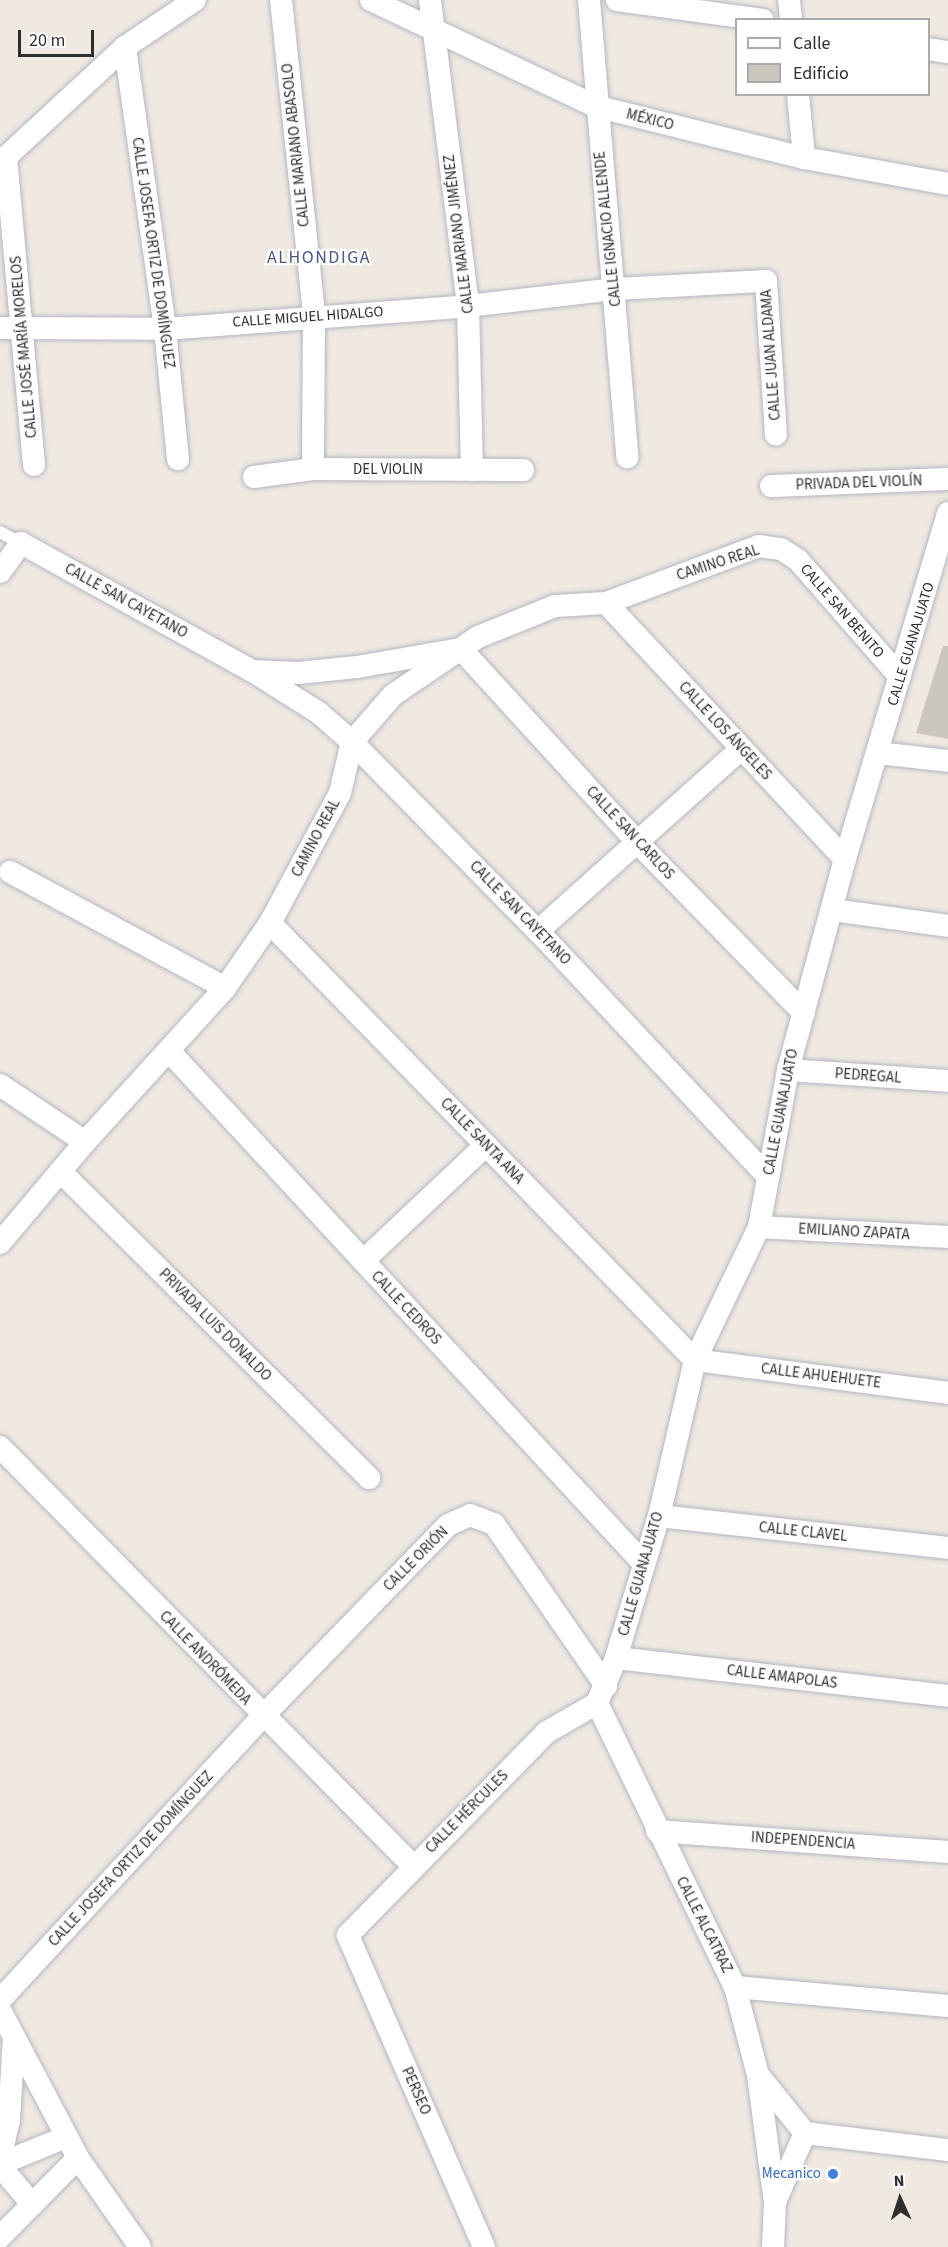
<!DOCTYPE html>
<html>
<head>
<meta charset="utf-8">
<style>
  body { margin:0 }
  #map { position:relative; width:948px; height:2247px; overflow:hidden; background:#efe9e1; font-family:"Source Sans 3",sans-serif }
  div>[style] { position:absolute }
  .building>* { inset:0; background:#cbc7bf }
  .roads { filter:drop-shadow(0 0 2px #b4b7c1) drop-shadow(0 0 2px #b4b7c1) }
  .service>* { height:12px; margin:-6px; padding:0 6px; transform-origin:6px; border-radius:6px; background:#fff }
  .minor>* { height:22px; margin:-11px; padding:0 11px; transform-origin:11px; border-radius:11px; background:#fff }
  .dots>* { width:16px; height:16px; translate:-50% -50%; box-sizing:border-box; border:3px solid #fff; border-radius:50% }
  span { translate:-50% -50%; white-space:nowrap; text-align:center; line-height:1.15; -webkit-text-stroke:4.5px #fff; paint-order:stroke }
  .street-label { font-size:15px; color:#2e2e2e }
  .shop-label { font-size:15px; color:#366cbe }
  .right { translate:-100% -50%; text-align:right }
  .quarter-label { font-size:18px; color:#4d5680; letter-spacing:1.5px }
  .legend { position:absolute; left:735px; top:18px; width:195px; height:78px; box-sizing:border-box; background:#fff; border:2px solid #ababab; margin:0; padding:8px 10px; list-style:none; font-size:18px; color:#2e2e2e }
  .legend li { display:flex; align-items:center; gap:12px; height:30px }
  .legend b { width:30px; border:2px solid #ababab }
  .north { position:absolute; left:870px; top:2169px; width:60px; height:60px; -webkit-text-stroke:4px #fff; paint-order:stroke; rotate:357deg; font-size:16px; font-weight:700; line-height:24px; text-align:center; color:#2e2e2e }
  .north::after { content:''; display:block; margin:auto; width:21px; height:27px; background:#2e2e2e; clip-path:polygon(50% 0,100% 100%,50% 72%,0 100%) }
  .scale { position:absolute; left:18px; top:30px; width:76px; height:27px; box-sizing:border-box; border:3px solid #2e2e2e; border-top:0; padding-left:8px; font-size:18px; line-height:21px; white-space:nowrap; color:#2e2e2e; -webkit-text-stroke:4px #fff; paint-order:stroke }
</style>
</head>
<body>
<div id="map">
  <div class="building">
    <i style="clip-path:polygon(943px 646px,948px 646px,948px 739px,916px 733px)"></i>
  </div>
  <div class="roads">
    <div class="service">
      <i style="left:0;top:532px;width:24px;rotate:28deg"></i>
    </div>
    <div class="minor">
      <i style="left:281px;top:0;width:318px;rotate:84deg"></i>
      <i style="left:314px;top:316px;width:153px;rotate:90.4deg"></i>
      <i style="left:371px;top:0;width:248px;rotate:25.3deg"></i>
      <i style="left:595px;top:106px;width:215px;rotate:14deg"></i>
      <i style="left:804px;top:158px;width:146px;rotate:10.2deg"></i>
      <i style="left:430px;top:0;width:308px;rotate:82.9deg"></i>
      <i style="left:468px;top:306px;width:164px;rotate:88.6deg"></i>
      <i style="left:589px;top:0;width:459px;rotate:85.2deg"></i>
      <i style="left:617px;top:0;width:147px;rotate:7.8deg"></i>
      <i style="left:789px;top:0;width:20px;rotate:84deg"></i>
      <i style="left:125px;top:47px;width:285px;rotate:81.9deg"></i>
      <i style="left:165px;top:329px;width:131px;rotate:84.3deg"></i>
      <i style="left:928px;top:49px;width:20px;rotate:9deg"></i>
      <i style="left:798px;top:94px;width:64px;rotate:84.6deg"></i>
      <i style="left:0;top:328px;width:165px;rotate:0.3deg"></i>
      <i style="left:165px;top:329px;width:304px;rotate:-4.3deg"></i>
      <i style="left:468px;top:306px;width:149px;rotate:-6.6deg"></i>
      <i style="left:616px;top:289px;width:150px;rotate:-3.1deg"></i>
      <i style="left:766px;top:281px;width:154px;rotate:86.3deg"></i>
      <i style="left:34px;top:465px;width:309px;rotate:-95.2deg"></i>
      <i style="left:6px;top:157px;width:162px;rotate:-42.7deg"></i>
      <i style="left:125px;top:47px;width:84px;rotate:-33.9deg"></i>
      <i style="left:254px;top:477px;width:60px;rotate:-7.7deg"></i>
      <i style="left:313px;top:469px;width:210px;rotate:0.3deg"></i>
      <i style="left:771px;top:486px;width:177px;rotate:-2.3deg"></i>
      <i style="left:0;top:572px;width:36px;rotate:-54deg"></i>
      <i style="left:21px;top:543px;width:264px;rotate:29deg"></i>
      <i style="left:252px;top:671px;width:46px;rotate:2.5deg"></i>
      <i style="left:298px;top:673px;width:59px;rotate:-5.8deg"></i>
      <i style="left:357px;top:667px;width:106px;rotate:-9.8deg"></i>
      <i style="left:461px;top:649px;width:261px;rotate:47.6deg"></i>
      <i style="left:637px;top:842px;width:239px;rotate:45.7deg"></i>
      <i style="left:606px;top:603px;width:350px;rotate:47deg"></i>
      <i style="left:254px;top:672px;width:77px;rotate:32.2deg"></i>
      <i style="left:319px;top:713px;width:44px;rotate:41.3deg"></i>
      <i style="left:352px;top:742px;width:265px;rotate:45.5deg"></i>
      <i style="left:538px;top:931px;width:337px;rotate:46.9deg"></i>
      <i style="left:878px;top:753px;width:70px;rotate:6.5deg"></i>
      <i style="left:10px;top:872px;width:244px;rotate:28.3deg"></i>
      <i style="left:833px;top:910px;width:116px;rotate:7.9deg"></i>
      <i style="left:270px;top:923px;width:610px;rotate:45.8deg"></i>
      <i style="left:695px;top:1360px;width:255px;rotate:7.4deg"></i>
      <i style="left:538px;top:931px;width:273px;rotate:-41.9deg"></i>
      <i style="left:169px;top:1051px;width:699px;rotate:47.2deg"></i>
      <i style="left:788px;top:1070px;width:160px;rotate:3.9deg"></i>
      <i style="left:0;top:1085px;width:102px;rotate:33.8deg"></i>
      <i style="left:62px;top:1173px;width:433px;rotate:44.8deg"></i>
      <i style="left:759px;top:1227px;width:189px;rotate:3deg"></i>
      <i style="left:0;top:1243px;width:132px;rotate:-49.9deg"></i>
      <i style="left:85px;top:1142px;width:208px;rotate:-47.7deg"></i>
      <i style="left:225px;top:988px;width:79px;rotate:-55.3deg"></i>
      <i style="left:270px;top:923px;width:148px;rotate:-61.7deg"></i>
      <i style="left:340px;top:793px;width:52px;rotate:-76.8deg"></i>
      <i style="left:352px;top:742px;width:62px;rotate:-48.9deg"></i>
      <i style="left:393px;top:695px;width:103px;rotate:-34.3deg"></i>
      <i style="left:478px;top:637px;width:83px;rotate:-21.9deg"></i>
      <i style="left:555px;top:606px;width:51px;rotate:-3.4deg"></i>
      <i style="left:606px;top:603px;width:163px;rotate:-20.4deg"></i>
      <i style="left:759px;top:546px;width:22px;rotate:8deg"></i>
      <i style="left:781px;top:549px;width:20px;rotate:33deg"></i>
      <i style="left:798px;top:560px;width:155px;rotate:48.9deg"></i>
      <i style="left:363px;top:1261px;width:169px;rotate:-43.3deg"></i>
      <i style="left:0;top:1447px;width:588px;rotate:45.41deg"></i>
      <i style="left:659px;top:1516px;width:291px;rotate:6.3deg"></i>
      <i style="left:616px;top:1658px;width:334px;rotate:6.5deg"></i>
      <i style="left:597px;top:1703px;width:49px;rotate:-67.1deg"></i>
      <i style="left:616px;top:1658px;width:148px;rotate:-73.2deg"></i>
      <i style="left:659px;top:1516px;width:160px;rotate:-77deg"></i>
      <i style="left:695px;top:1360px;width:148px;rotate:-64.3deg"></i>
      <i style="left:759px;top:1227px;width:160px;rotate:-79.5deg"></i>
      <i style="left:788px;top:1070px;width:219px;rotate:-74.9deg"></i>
      <i style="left:845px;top:859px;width:361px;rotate:-73.4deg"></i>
      <i style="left:597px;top:1703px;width:316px;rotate:64.1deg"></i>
      <i style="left:735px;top:1987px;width:91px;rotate:75.4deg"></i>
      <i style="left:758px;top:2075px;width:128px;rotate:82.4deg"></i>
      <i style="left:775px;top:2202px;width:45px;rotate:92.5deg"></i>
      <i style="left:657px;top:1831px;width:292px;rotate:4.1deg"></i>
      <i style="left:735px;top:1987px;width:214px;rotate:5.1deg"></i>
      <i style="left:0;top:2000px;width:386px;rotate:-47.2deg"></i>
      <i style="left:262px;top:1717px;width:267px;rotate:-45.9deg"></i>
      <i style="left:448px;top:1525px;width:24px;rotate:-24deg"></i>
      <i style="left:470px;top:1515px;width:26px;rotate:21deg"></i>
      <i style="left:494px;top:1524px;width:197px;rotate:55.3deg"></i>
      <i style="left:0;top:2010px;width:167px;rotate:62.2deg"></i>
      <i style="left:78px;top:2158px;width:108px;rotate:55.1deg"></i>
      <i style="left:759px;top:2076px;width:73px;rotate:51.1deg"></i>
      <i style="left:805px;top:2133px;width:144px;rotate:6.8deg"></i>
      <i style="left:0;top:2159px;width:40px;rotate:-77deg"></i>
      <i style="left:9px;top:2120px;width:81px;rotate:-86.5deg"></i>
      <i style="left:0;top:2164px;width:71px;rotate:-22.2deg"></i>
      <i style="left:0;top:2166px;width:50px;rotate:49.9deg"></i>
      <i style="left:775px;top:2202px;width:75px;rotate:-66.5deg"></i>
      <i style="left:0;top:2237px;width:111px;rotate:-45.4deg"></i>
      <i style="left:484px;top:2247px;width:340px;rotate:-113.6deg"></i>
      <i style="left:348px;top:1935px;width:284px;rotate:-45.6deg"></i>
      <i style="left:547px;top:1732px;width:58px;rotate:-30.1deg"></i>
    </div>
  </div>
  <div class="dots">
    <i style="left:833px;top:2174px;background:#3f7fe0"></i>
  </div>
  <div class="street-label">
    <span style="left:650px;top:120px;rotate:14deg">MÉXICO</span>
    <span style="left:296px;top:145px;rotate:-96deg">CALLE MARIANO ABASOLO</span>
    <span style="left:608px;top:229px;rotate:-96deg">CALLE IGNACIO ALLENDE</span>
    <span style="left:459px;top:234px;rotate:-97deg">CALLE MARIANO JIMÉNEZ</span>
    <span style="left:153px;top:253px;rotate:82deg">CALLE JOSEFA ORTIZ DE DOMÍNGUEZ</span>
    <span style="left:308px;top:317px;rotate:-4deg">CALLE MIGUEL HIDALGO</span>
    <span style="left:24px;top:347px;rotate:-95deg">CALLE JOSÉ MARÍA MORELOS</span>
    <span style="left:771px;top:355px;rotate:-94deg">CALLE JUAN ALDAMA</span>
    <span style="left:388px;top:470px">DEL VIOLIN</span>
    <span style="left:859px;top:483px;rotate:-2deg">PRIVADA DEL VIOLÍN</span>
    <span style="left:718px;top:563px;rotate:-18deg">CAMINO REAL</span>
    <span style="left:126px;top:601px;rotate:29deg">CALLE SAN CAYETANO</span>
    <span style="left:842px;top:611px;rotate:49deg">CALLE SAN BENITO</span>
    <span style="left:911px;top:644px;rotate:-73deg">CALLE GUANAJUATO</span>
    <span style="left:725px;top:731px;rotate:47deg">CALLE LOS ÁNGELES</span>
    <span style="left:630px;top:833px;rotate:47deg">CALLE SAN CARLOS</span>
    <span style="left:316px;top:838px;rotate:-62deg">CAMINO REAL</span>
    <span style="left:520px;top:913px;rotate:46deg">CALLE SAN CAYETANO</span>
    <span style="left:868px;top:1076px;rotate:4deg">PEDREGAL</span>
    <span style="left:781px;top:1112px;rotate:-79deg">CALLE GUANAJUATO</span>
    <span style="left:482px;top:1141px;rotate:46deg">CALLE SANTA ANA</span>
    <span style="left:854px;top:1232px;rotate:3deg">EMILIANO ZAPATA</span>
    <span style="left:406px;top:1308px;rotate:47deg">CALLE CEDROS</span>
    <span style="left:215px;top:1325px;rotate:45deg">PRIVADA LUIS DONALDO</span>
    <span style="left:821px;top:1376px;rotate:7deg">CALLE AHUEHUETE</span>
    <span style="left:803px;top:1532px;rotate:6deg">CALLE CLAVEL</span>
    <span style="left:416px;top:1559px;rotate:-45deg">CALLE ORIÓN</span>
    <span style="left:641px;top:1574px;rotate:-74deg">CALLE GUANAJUATO</span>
    <span style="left:205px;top:1658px;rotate:46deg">CALLE ANDRÓMEDA</span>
    <span style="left:782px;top:1677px;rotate:7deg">CALLE AMAPOLAS</span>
    <span style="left:467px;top:1812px;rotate:-45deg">CALLE HÉRCULES</span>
    <span style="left:803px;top:1841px;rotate:4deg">INDEPENDENCIA</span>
    <span style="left:131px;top:1859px;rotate:-47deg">CALLE JOSEFA ORTIZ DE DOMÍNGUEZ</span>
    <span style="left:704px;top:1925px;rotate:63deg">CALLE ALCATRAZ</span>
    <span style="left:416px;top:2091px;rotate:66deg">PERSEO</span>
  </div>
  <div class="shop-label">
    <span class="right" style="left:821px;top:2174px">Mecanico</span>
  </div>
  <div class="quarter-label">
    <span style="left:319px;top:258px">ALHONDIGA</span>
  </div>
  <ul class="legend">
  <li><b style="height:8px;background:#fff"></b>Calle</li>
  <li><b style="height:16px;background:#cbc7bf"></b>Edificio</li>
  </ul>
  <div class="north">N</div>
  <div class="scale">20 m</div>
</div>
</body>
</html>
